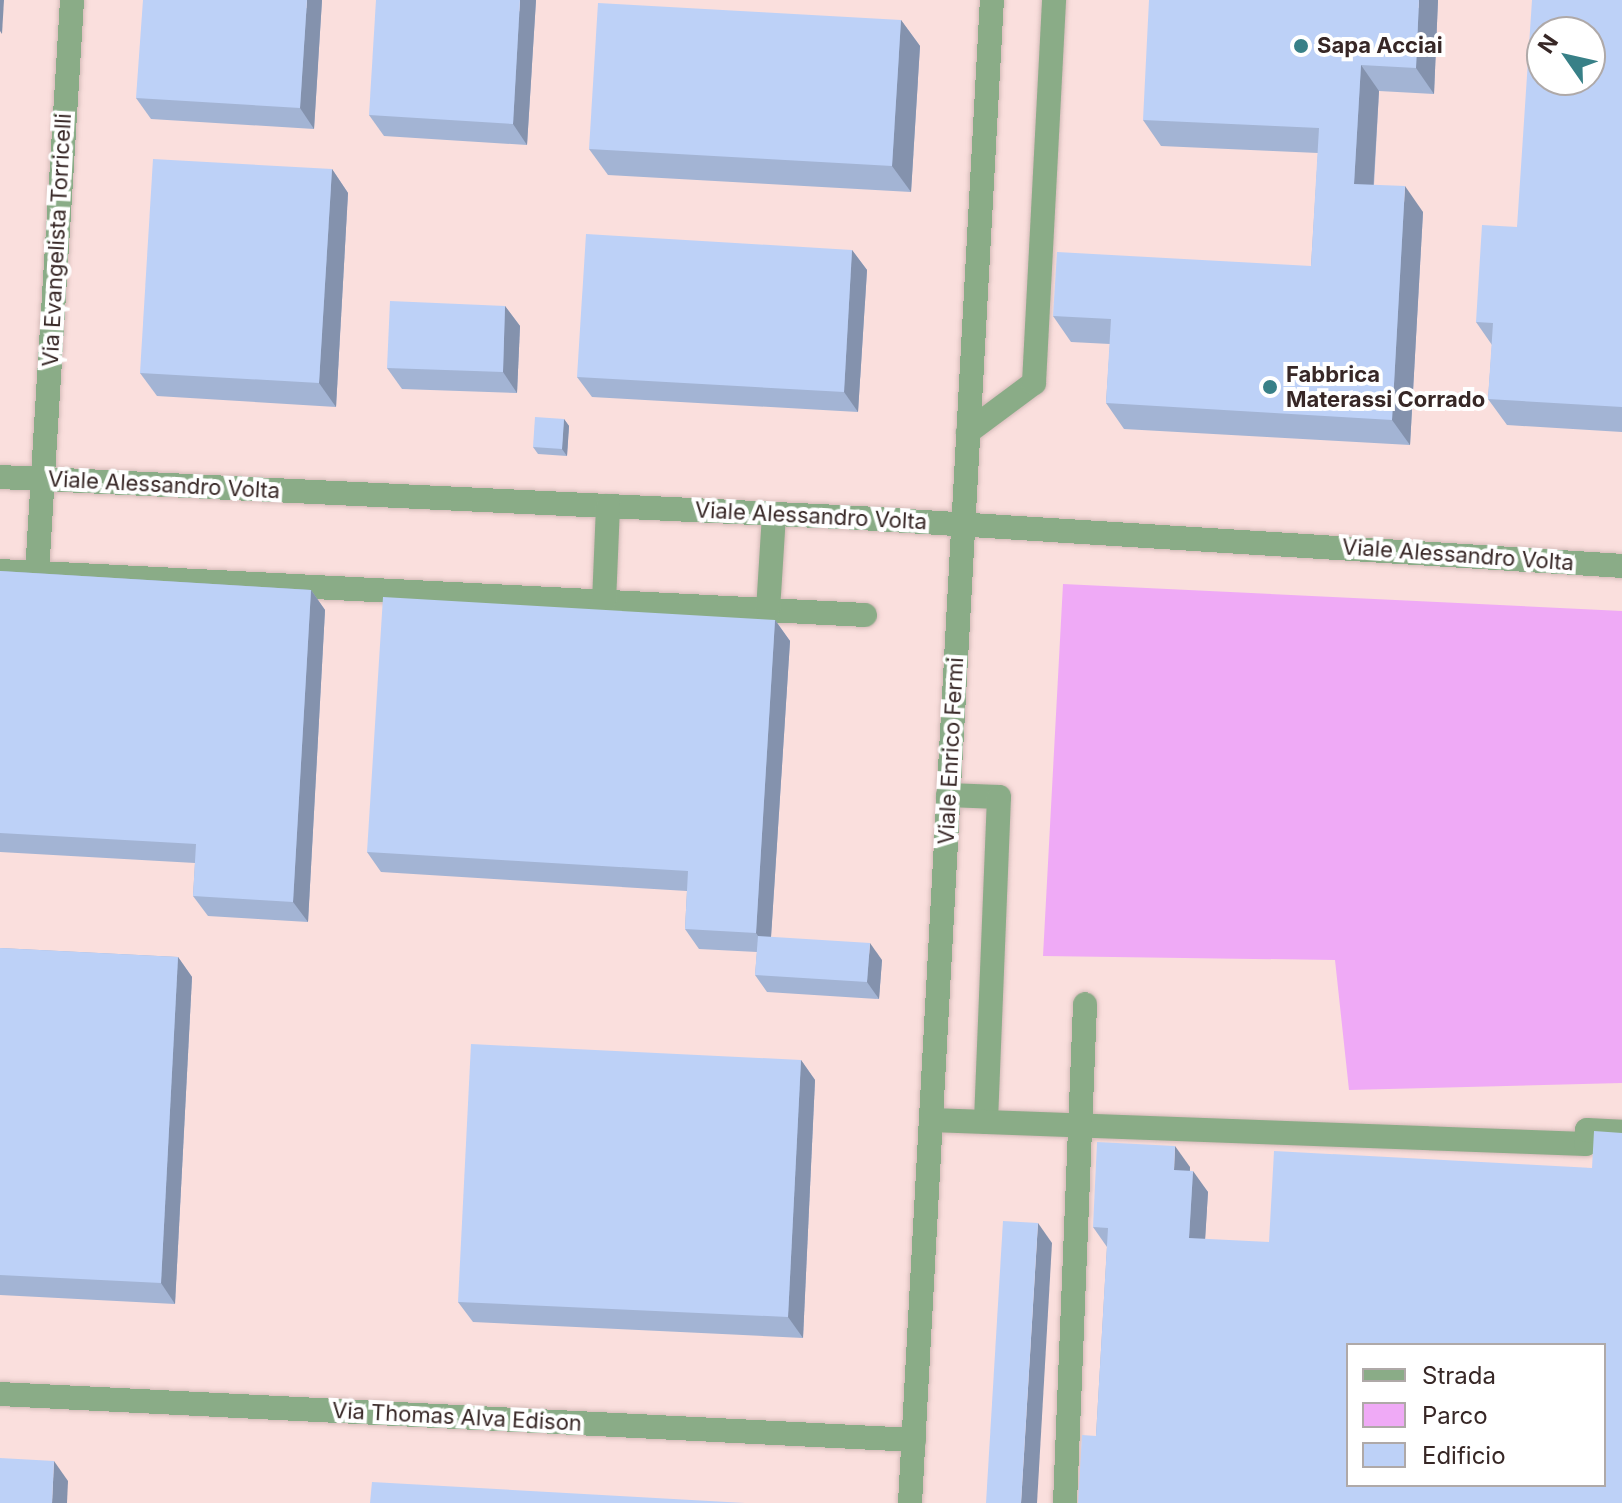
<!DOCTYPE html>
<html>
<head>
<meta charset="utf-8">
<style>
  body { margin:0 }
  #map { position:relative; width:1622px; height:1503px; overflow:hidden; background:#fadfdd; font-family:Inter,sans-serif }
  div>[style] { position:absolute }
  .green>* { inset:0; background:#efaaf6 }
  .roads { filter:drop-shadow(0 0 2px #d3bab8) drop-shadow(0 0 2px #d3bab8) }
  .minor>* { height:24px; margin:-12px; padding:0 12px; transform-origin:12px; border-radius:12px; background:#8aac87 }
  .wall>* { inset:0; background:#a3b4d4 }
  .shaded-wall>* { inset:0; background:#8492ad }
  .building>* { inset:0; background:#bdd1f7 }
  .dots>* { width:22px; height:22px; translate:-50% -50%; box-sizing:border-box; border:4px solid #fff; border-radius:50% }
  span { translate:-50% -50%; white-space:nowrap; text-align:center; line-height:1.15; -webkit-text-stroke:8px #fff; paint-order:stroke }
  .poi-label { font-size:22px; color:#372726; font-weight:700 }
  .left { translate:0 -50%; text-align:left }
  .street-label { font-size:22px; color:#372726 }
  .legend { position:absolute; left:1346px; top:1343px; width:260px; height:144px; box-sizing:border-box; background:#fff; border:2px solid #afa9a8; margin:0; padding:10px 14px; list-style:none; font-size:24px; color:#372726 }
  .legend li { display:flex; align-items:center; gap:16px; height:40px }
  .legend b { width:40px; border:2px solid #afa9a8 }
  .north { position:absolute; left:1526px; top:16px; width:80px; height:80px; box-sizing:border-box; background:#fff; border:2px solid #afa9a8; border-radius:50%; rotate:304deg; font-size:22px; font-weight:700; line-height:32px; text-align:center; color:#372726 }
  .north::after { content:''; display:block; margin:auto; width:28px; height:36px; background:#388087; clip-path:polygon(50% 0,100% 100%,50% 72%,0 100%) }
</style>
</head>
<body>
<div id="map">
  <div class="green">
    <i style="clip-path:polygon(1063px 584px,1622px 611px,1622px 1083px,1349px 1090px,1335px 960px,1043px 956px)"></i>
  </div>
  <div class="roads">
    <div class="minor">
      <i style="left:968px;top:432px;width:82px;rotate:-36.6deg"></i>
      <i style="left:1034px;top:383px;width:384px;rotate:-87deg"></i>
      <i style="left:0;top:477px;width:861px;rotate:2.73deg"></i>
      <i style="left:860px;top:518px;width:764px;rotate:3.6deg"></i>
      <i style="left:0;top:571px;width:866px;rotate:2.91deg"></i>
      <i style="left:37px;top:573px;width:574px;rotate:-86.5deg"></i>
      <i style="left:604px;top:602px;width:96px;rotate:-87.6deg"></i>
      <i style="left:768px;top:610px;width:96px;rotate:-86.4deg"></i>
      <i style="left:948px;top:795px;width:51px;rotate:2.2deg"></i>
      <i style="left:999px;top:797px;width:325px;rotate:92.3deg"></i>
      <i style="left:931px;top:1120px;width:655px;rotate:2.1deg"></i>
      <i style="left:1586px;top:1144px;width:14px;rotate:-86deg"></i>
      <i style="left:1587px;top:1130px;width:35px;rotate:3deg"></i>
      <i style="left:0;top:1394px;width:915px;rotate:2.88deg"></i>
      <i style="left:910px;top:1503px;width:1505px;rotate:-86.88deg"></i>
      <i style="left:1065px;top:1503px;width:499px;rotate:-87.7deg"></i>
    </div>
  </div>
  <div class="wall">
    <i style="clip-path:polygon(322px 0,314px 129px,151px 119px,136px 98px)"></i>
    <i style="clip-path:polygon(536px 0,527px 145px,384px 136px,369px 115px)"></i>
    <i style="clip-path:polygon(1438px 0,1434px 94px,1379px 91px,1374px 185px,1423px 212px,1410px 445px,1124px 429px,1106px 403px,1110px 344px,1071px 342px,1053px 316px,1311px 266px,1318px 153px,1161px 146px,1143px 120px)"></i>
    <i style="clip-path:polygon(1622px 0,1622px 432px,1507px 425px,1488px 399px,1492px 345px,1476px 322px,1517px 227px)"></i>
    <i style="clip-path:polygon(901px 20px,920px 46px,911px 192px,608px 175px,589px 149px)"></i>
    <i style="clip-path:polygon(332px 169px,348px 193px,336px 407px,157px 396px,140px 373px)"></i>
    <i style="clip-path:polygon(852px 250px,867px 270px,858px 412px,592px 397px,577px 377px)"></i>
    <i style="clip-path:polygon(505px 306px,520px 326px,517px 393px,402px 389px,387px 368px)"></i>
    <i style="clip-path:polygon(564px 419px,569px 426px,567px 456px,538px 454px,533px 447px)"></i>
    <i style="clip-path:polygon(0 571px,311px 590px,325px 610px,308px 922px,208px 916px,193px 896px,195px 863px,0 852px)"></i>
    <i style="clip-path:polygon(775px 620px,790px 641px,771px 937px,882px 960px,879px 999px,767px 992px,755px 975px,757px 952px,699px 949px,685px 929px,687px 891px,381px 872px,367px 852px)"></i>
    <i style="clip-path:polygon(0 948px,178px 957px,192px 977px,175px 1304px,0 1295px)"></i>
    <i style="clip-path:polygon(801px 1060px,815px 1080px,803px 1338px,473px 1322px,458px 1302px)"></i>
    <i style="clip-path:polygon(1190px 1167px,1190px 1171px,1208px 1192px,1205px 1239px,1622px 1503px,1096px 1436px,1107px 1247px,1093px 1227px)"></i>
  </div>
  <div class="shaded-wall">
    <i style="clip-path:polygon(0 0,4px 0,2px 34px,0 31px)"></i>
    <i style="clip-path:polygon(307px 0,322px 0,314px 129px,300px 108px)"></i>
    <i style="clip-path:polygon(520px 0,536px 0,527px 145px,513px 124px)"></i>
    <i style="clip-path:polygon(1419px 0,1438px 0,1434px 94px,1416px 68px)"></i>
    <i style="clip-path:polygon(901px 20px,920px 46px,911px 192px,892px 166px)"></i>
    <i style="clip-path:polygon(1361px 65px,1379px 91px,1372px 209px,1354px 184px)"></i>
    <i style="clip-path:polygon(332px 169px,348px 193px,336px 407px,319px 383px)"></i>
    <i style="clip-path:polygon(1405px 186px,1423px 212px,1410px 445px,1392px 420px)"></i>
    <i style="clip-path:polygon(852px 250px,867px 270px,858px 412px,844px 392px)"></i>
    <i style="clip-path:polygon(505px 306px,520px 326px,517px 393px,503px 372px)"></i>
    <i style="clip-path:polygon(564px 419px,569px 426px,567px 456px,562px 449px)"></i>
    <i style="clip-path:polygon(311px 590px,325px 610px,308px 922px,293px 902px)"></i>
    <i style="clip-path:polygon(775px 620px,790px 641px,770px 953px,756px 933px)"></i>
    <i style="clip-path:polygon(870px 943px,882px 960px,879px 999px,867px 982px)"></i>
    <i style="clip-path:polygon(178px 957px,192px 977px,175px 1304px,161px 1283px)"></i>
    <i style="clip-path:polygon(801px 1060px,815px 1080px,803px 1338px,788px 1317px)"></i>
    <i style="clip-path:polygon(1175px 1146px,1190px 1167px,1189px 1190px,1174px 1170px)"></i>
    <i style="clip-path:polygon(1193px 1171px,1208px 1192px,1204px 1258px,1189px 1238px)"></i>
    <i style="clip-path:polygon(1038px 1223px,1052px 1243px,1037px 1503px,1021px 1503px)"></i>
    <i style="clip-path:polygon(54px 1461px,68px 1481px,67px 1503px,52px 1503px)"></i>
  </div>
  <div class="building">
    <i style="clip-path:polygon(143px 0,307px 0,300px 108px,136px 98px)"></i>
    <i style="clip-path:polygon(376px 0,520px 0,513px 124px,369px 115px)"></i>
    <i style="clip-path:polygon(1149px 0,1419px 0,1416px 68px,1361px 65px,1354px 184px,1405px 186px,1392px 420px,1106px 403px,1111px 319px,1053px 316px,1057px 252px,1311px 266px,1319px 128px,1143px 120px)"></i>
    <i style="clip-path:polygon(evenodd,1532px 0,1622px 0,1622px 407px,1488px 399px,1493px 323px,1476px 322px,1482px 225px,1517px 227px,1532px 0,1542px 32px,1590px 32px,1590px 80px,1542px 80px,1542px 32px)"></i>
    <i style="clip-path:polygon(598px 3px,901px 20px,892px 166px,589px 149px)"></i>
    <i style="clip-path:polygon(153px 159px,332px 169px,319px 383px,140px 373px)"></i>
    <i style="clip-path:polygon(586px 234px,852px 250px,844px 392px,577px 377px)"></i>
    <i style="clip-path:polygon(390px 301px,505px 306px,503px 372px,387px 368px)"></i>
    <i style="clip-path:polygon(535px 417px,564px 419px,562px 449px,533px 447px)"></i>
    <i style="clip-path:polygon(0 571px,311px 590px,293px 902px,193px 896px,196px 844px,0 833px)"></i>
    <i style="clip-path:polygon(383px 597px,775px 620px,756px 933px,685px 929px,688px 871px,367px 852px)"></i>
    <i style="clip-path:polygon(758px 936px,870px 943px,867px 982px,755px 975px)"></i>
    <i style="clip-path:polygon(0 948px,178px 957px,161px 1283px,0 1275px)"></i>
    <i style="clip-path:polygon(471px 1044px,801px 1060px,788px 1317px,458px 1302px)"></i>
    <i style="clip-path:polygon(evenodd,1594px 1131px,1622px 1133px,1622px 1503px,1078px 1503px,1082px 1435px,1096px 1436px,1108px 1228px,1093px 1227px,1097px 1142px,1175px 1146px,1174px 1170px,1193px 1171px,1189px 1238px,1269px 1242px,1274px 1151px,1592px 1168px,1594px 1131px,1348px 1345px,1604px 1345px,1604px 1485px,1348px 1485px,1348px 1345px)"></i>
    <i style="clip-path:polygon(1003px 1221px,1038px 1223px,1021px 1503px,986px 1503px)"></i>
    <i style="clip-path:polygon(0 1458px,54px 1461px,52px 1503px,0 1503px)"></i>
    <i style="clip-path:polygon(372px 1482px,745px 1503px,370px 1503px)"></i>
  </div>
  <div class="dots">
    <i style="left:1301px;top:46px;background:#388087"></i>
    <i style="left:1270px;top:387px;background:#388087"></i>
  </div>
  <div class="poi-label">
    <span class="left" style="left:1317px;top:46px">Sapa Acciai</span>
    <span class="left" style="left:1286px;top:387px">Fabbrica<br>Materassi Corrado</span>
  </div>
  <div class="street-label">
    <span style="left:57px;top:240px;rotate:-87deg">Via Evangelista Torricelli</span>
    <span style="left:164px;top:485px;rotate:3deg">Viale Alessandro Volta</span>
    <span style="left:811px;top:516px;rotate:3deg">Viale Alessandro Volta</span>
    <span style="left:1458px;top:555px;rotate:4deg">Viale Alessandro Volta</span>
    <span style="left:951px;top:751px;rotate:-87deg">Viale Enrico Fermi</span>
    <span style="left:457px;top:1417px;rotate:3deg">Via Thomas Alva Edison</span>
  </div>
  <ul class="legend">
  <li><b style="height:10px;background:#8aac87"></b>Strada</li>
  <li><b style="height:22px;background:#efaaf6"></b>Parco</li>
  <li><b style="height:22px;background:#bdd1f7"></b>Edificio</li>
  </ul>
  <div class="north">N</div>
</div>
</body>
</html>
